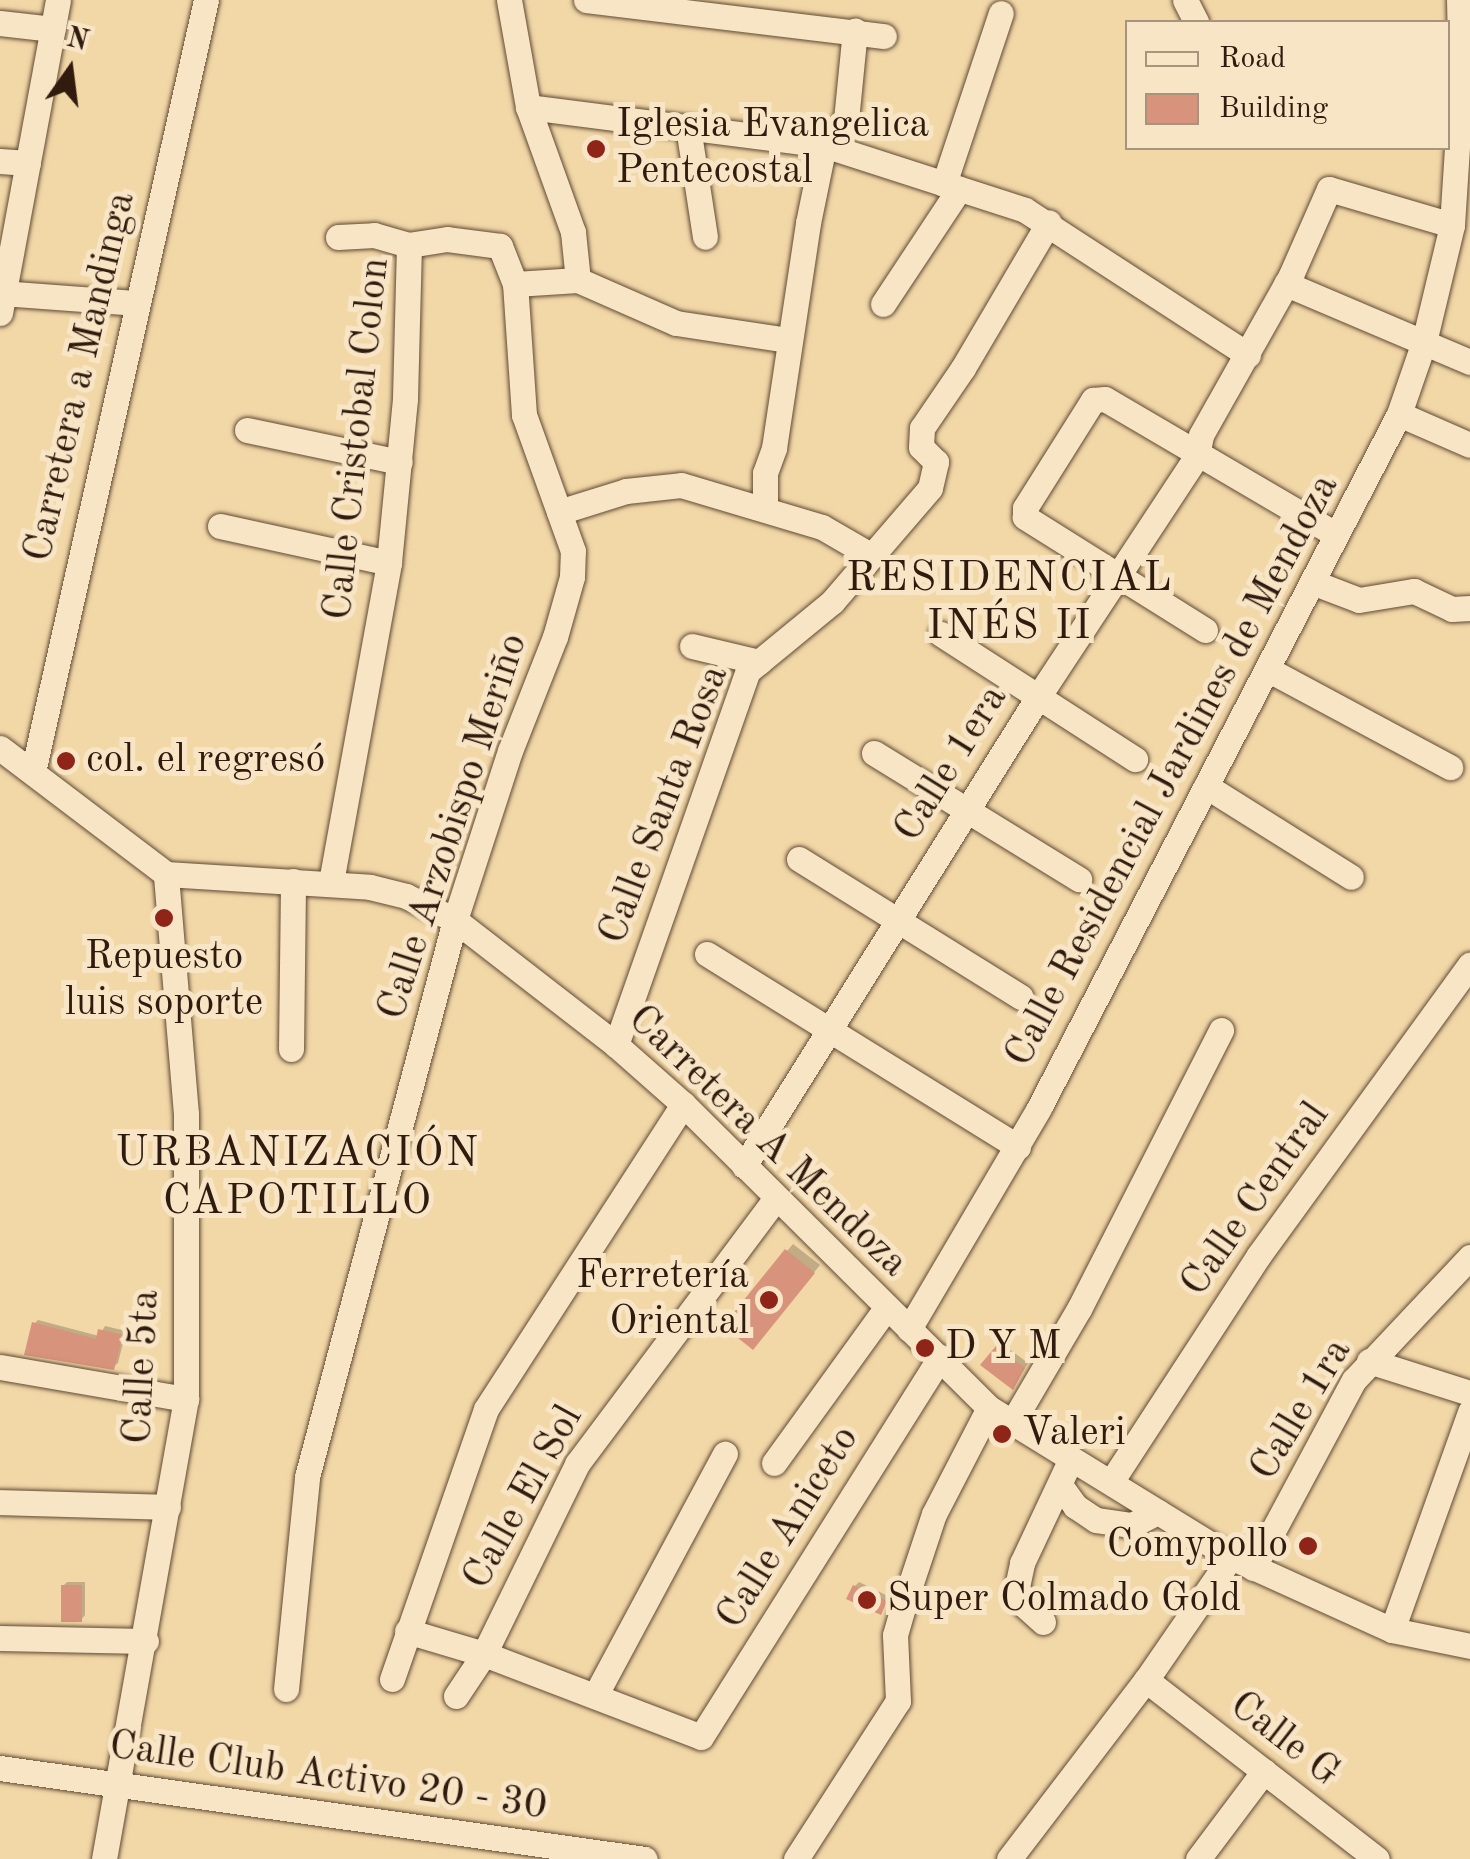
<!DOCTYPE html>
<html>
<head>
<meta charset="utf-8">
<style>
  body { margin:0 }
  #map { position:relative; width:1470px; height:1859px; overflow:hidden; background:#f2d7a7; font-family:"Old Standard TT",serif }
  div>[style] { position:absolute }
  .shadow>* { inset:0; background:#0003 }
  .building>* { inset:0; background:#d8937c }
  .roads { filter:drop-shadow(0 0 2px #604a34) drop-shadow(0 0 2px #604a34) }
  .minor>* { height:25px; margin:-12.5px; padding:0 12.5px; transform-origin:12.5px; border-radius:12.5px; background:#f7e5c6 }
  .dots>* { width:28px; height:28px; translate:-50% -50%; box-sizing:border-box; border:5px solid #f7e5c6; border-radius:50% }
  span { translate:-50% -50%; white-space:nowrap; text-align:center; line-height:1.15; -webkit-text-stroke:10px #f7e5c6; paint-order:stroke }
  .poi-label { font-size:40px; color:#301b0e }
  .left { translate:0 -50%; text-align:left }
  .right { translate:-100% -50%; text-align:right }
  .street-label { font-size:40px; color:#301b0e }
  .neighbourhood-label { font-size:42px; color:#301b0e; letter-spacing:2.5px }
  .legend { position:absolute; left:1125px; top:20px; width:325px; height:130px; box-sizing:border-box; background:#f7e5c6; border:2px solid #a7947c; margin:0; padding:12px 18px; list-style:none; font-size:30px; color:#301b0e }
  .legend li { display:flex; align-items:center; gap:20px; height:50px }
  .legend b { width:50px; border:2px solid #a7947c }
  .north { position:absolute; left:20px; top:20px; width:100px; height:100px; -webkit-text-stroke:8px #f7e5c6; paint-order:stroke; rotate:14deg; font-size:28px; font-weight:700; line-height:40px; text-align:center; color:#301b0e }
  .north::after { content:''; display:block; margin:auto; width:35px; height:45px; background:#301b0e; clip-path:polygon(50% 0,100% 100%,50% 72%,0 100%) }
</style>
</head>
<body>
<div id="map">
  <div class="shadow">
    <i style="clip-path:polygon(793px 1244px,820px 1265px,759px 1340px,787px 1251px)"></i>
    <i style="clip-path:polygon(38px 1320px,99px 1336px,105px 1326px,126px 1331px,118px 1363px,113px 1367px,34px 1324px)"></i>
    <i style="clip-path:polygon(1001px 1343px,1028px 1363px,1016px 1383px,997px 1347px)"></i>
    <i style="clip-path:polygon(67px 1582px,85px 1582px,85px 1615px,81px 1620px,63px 1586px)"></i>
    <i style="clip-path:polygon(859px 1582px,890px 1597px,880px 1612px,855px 1586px)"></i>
  </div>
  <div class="building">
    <i style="clip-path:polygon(603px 137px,604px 161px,589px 162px,588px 138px)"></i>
    <i style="clip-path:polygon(785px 1249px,815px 1273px,753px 1350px,723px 1326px)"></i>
    <i style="clip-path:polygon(32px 1322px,96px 1339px,98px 1329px,123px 1335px,114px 1370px,24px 1355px)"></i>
    <i style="clip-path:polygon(996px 1346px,1025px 1368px,1013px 1390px,980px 1365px)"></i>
    <i style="clip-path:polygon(61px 1585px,82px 1585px,82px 1622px,61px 1622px)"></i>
    <i style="clip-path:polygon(853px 1585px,887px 1601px,881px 1615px,846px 1599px)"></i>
  </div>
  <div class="roads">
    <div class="minor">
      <i style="left:509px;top:0;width:109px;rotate:79.9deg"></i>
      <i style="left:528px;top:107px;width:133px;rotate:70.2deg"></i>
      <i style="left:573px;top:232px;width:48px;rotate:84.1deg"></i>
      <i style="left:586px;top:0;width:300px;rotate:6.9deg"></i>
      <i style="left:1185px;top:0;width:25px;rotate:63deg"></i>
      <i style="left:0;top:23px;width:53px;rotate:6.5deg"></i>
      <i style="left:528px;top:107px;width:298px;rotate:7.3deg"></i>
      <i style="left:824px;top:145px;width:211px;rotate:17.9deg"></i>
      <i style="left:1025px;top:210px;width:266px;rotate:33deg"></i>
      <i style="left:688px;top:127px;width:111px;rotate:81.2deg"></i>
      <i style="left:0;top:161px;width:28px;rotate:4deg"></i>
      <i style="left:944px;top:184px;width:180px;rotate:-71.6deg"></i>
      <i style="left:338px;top:237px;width:36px;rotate:-3deg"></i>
      <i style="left:374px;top:235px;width:36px;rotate:16deg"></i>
      <i style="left:515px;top:284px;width:63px;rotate:-3.6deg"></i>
      <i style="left:578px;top:280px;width:107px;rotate:23.7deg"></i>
      <i style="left:676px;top:323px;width:114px;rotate:8.6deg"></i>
      <i style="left:1286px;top:284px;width:200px;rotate:23deg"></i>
      <i style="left:0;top:293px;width:136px;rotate:4.2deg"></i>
      <i style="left:883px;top:304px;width:138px;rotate:-56.5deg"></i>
      <i style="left:0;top:313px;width:318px;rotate:-79.5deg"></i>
      <i style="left:1399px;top:414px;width:77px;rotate:23.6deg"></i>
      <i style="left:247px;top:430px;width:156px;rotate:11.8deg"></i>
      <i style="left:765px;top:509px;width:36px;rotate:-90deg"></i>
      <i style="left:765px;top:473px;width:27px;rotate:-70deg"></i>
      <i style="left:774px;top:448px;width:228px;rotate:-81.4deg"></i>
      <i style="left:808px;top:223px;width:80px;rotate:-78.4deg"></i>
      <i style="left:824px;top:145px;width:33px;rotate:-49deg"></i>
      <i style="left:846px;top:120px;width:90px;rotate:-84.3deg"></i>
      <i style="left:559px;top:512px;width:70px;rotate:-17.4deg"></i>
      <i style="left:626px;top:491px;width:55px;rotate:-6.2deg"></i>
      <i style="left:681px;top:485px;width:147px;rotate:16.6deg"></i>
      <i style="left:822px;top:527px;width:58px;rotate:30.1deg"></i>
      <i style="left:220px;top:526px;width:173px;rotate:12.3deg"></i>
      <i style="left:1312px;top:582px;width:50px;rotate:21deg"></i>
      <i style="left:1359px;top:600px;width:56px;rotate:-9.3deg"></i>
      <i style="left:1414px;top:591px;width:42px;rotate:25.3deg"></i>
      <i style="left:1452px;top:609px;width:18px;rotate:-3deg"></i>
      <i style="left:1205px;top:630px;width:213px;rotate:-147.9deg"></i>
      <i style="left:1025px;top:517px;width:9px;rotate:-90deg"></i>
      <i style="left:1025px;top:508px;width:128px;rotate:-57.8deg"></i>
      <i style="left:1093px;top:400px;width:12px;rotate:-5deg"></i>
      <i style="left:1105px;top:399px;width:267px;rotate:30.4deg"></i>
      <i style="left:941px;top:634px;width:231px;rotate:32.8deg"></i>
      <i style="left:692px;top:646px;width:69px;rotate:13.4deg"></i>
      <i style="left:1267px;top:669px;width:208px;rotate:28.2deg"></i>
      <i style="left:0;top:748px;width:208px;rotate:37.2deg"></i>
      <i style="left:166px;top:874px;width:204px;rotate:3.6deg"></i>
      <i style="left:370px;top:887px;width:37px;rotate:14deg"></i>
      <i style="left:406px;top:896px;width:55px;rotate:26.1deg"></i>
      <i style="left:455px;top:920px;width:204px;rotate:37.8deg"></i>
      <i style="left:616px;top:1045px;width:89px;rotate:41.4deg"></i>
      <i style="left:683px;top:1104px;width:431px;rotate:44.8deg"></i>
      <i style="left:989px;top:1408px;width:284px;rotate:31.6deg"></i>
      <i style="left:1231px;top:1557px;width:177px;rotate:24.4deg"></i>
      <i style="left:1392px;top:1630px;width:80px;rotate:11.6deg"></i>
      <i style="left:874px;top:753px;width:241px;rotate:31.6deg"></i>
      <i style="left:33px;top:772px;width:791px;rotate:-77.37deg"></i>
      <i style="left:1206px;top:786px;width:171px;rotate:32.1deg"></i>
      <i style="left:799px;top:859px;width:261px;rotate:31.9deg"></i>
      <i style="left:707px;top:954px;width:366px;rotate:31.8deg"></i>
      <i style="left:616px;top:1045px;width:397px;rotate:-70.6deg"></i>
      <i style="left:748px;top:671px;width:109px;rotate:-39.4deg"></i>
      <i style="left:832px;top:602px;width:150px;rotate:-49.3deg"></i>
      <i style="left:930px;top:488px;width:27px;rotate:-77deg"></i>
      <i style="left:936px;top:462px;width:21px;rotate:-135deg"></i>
      <i style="left:921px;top:447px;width:19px;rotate:-87deg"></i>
      <i style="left:922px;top:428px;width:73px;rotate:-55.7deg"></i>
      <i style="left:963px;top:368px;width:169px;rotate:-59.5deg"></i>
      <i style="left:291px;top:1049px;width:168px;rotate:-89.3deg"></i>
      <i style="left:744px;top:1166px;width:554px;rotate:-57.92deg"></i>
      <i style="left:1038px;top:697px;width:289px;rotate:-56.6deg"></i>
      <i style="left:1197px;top:456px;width:21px;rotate:-79deg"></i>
      <i style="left:1201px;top:435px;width:184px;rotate:-60.6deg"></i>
      <i style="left:1291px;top:275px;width:94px;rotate:-66.2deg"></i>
      <i style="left:1329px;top:189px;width:128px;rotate:16.3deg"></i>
      <i style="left:909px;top:1329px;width:256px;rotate:-59.5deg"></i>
      <i style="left:1039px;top:1108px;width:782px;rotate:-62.58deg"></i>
      <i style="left:1399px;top:414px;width:76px;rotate:-70.9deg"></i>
      <i style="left:1424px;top:342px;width:120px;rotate:-76.5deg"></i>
      <i style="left:1452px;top:225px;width:138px;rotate:-86.3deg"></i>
      <i style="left:1461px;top:87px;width:87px;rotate:-91.3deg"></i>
      <i style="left:1369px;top:1361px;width:106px;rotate:17.6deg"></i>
      <i style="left:0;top:1367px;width:189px;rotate:9.8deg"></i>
      <i style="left:1012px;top:1423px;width:132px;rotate:-59.6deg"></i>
      <i style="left:1079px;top:1309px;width:313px;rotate:-63deg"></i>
      <i style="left:774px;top:1463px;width:191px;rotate:-54.1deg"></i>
      <i style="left:1111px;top:1482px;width:271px;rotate:-56.9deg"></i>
      <i style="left:1259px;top:1255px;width:359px;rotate:-54deg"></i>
      <i style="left:1060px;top:1485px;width:26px;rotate:54deg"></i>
      <i style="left:1075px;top:1506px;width:25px;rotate:34deg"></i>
      <i style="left:1096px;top:1520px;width:36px;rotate:8deg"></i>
      <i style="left:1132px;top:1525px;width:29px;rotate:-27deg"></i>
      <i style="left:0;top:1502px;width:168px;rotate:1.7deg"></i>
      <i style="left:1253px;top:1568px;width:213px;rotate:-61.8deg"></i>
      <i style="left:1354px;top:1380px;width:169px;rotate:-46.7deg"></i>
      <i style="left:1043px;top:1622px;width:27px;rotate:-138deg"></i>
      <i style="left:1023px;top:1604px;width:18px;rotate:-109deg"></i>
      <i style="left:1017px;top:1587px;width:25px;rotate:-78deg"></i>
      <i style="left:1022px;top:1563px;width:115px;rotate:-64.8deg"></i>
      <i style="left:1392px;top:1630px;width:232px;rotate:-70.3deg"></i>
      <i style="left:407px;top:1631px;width:80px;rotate:16.6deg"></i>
      <i style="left:484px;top:1654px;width:232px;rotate:20.9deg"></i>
      <i style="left:701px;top:1737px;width:449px;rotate:-57.8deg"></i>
      <i style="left:0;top:1638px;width:146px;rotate:1.2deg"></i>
      <i style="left:392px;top:1679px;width:286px;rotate:-70.8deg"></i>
      <i style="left:486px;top:1409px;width:363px;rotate:-57.1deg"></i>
      <i style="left:1146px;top:1680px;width:292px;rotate:37.8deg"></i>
      <i style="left:286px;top:1689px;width:213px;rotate:-84.3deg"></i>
      <i style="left:307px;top:1477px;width:576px;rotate:-75.12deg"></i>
      <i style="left:455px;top:920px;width:178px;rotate:-72deg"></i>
      <i style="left:510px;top:751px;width:123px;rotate:-68.5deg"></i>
      <i style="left:555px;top:637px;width:62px;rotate:-74.2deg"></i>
      <i style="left:572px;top:577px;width:26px;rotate:-88deg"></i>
      <i style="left:573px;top:551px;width:145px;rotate:-109.8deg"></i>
      <i style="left:524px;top:415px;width:131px;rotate:-93.9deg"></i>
      <i style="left:515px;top:284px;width:41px;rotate:-111.5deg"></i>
      <i style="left:500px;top:246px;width:53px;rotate:-172.5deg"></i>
      <i style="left:447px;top:239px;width:38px;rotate:171deg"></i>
      <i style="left:409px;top:245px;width:154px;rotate:91.5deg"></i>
      <i style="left:405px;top:399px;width:165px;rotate:95.6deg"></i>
      <i style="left:389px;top:563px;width:325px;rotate:100.3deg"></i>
      <i style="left:456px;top:1696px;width:50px;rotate:-56.3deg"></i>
      <i style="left:484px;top:1654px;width:212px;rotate:-63.9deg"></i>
      <i style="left:577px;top:1464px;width:331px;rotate:-53.2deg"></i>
      <i style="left:595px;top:1696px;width:275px;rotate:-61.8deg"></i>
      <i style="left:0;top:1768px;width:651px;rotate:8.03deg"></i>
      <i style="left:104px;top:1859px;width:467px;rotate:-79.9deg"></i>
      <i style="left:186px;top:1399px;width:285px;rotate:-90deg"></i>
      <i style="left:186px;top:1114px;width:241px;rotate:-94.8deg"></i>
      <i style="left:796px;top:1859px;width:188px;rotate:-57.2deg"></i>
      <i style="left:898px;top:1701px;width:66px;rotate:-92.6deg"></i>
      <i style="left:895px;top:1635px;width:26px;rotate:-74deg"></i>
      <i style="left:902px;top:1610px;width:101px;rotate:-71.6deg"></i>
      <i style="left:934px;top:1514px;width:119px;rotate:-62.6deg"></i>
      <i style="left:1009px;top:1859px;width:225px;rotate:-52.6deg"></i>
      <i style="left:1146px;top:1680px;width:150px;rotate:-55.4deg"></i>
      <i style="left:1198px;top:1859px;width:110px;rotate:-53.1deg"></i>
    </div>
  </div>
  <div class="dots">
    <i style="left:596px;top:149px;background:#8f2418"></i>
    <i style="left:66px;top:761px;background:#8f2418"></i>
    <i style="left:164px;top:918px;background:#8f2418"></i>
    <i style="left:769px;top:1300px;background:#8f2418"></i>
    <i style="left:925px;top:1348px;background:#8f2418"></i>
    <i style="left:1002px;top:1434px;background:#8f2418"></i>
    <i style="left:1308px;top:1546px;background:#8f2418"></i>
    <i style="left:867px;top:1600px;background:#8f2418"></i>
  </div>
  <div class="poi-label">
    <span class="left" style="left:616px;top:149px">Iglesia Evangelica<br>Pentecostal</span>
    <span class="left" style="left:86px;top:761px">col. el regresó</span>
    <span style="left:164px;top:981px">Repuesto<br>luis soporte</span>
    <span class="right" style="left:749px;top:1300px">Ferretería<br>Oriental</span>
    <span class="left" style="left:945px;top:1348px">D Y M</span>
    <span class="left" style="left:1022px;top:1434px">Valeri</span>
    <span class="right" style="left:1288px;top:1546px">Comypollo</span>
    <span class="left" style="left:887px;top:1600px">Super Colmado Gold</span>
  </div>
  <div class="street-label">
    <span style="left:81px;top:377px;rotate:-77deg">Carretera a Mandinga</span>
    <span style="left:358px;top:439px;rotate:-84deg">Calle Cristobal Colon</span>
    <span style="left:952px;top:764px;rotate:-58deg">Calle 1era</span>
    <span style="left:1173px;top:771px;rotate:-62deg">Calle Residencial Jardines de Mendoza</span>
    <span style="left:665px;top:805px;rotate:-69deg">Calle Santa Rosa</span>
    <span style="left:454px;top:827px;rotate:-72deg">Calle Arzobispo Meriño</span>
    <span style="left:767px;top:1142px;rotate:44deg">Carretera A Mendoza</span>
    <span style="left:1256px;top:1200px;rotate:-55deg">Calle Central</span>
    <span style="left:143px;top:1367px;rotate:-87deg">Calle 5ta</span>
    <span style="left:1302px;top:1410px;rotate:-59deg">Calle 1ra</span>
    <span style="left:524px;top:1498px;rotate:-61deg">Calle El Sol</span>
    <span style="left:789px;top:1528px;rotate:-58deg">Calle Aniceto</span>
    <span style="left:1284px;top:1740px;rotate:38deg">Calle G</span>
    <span style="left:328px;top:1777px;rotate:8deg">Calle Club Activo 20 - 30</span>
  </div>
  <div class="neighbourhood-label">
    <span style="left:1010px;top:603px">RESIDENCIAL<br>INÉS II</span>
    <span style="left:298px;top:1178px">URBANIZACIÓN<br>CAPOTILLO</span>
  </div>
  <ul class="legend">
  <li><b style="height:12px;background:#f7e5c6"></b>Road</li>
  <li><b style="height:28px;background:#d8937c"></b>Building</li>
  </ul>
  <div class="north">N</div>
</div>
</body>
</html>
